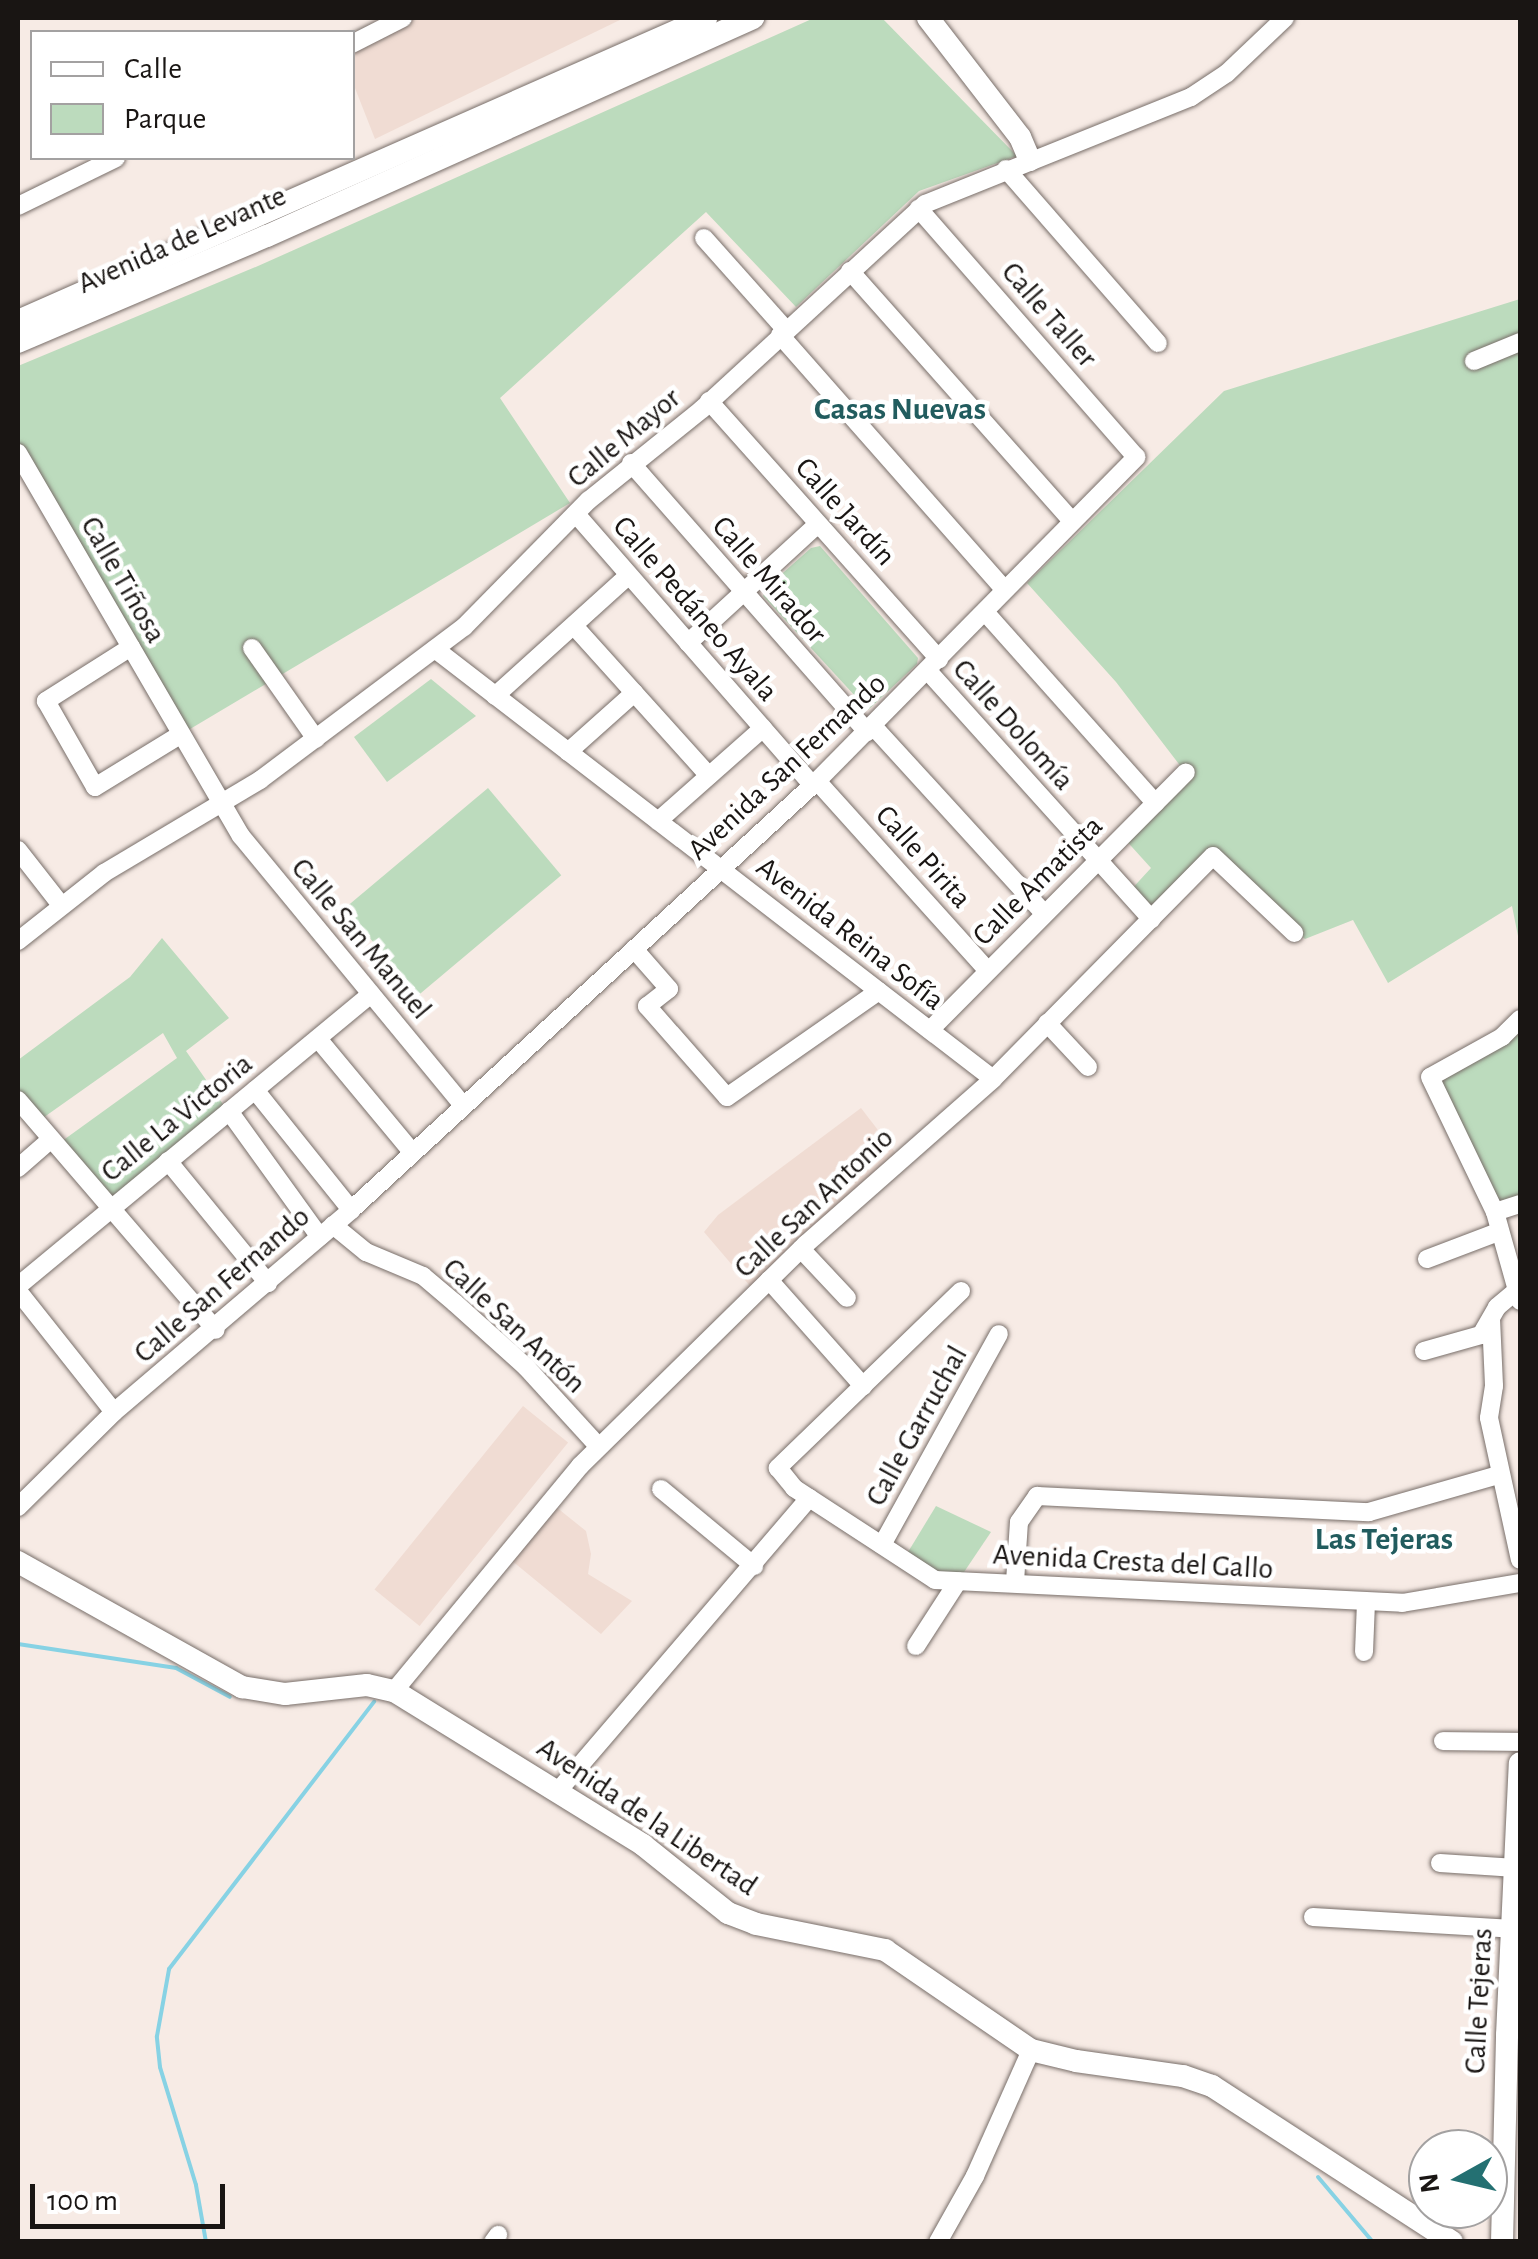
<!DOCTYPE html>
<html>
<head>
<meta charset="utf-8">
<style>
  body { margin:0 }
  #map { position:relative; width:1538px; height:2259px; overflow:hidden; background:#f7ebe5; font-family:"Alegreya Sans",sans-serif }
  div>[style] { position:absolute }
  .built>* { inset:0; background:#f0dcd3; transform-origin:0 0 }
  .green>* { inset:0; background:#bcdbbd; transform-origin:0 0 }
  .stream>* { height:4px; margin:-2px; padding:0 2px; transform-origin:2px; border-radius:2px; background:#87d2e4 }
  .roads { filter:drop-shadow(0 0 2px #786e69) drop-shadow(0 0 2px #786e69) }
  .minor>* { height:18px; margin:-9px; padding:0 9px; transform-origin:9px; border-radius:9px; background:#fff }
  .major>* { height:22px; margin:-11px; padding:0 11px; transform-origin:11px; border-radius:11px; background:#fff }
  span { translate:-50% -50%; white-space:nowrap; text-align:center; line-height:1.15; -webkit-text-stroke:9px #fff; paint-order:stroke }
  .street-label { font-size:30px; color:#191513 }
  .neighbourhood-label { font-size:32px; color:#225c5e; font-weight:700 }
  .frame { position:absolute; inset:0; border:20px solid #191513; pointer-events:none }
  .legend { position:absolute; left:30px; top:30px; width:325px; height:130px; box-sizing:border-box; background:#fff; border:2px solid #a3a1a1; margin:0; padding:12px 18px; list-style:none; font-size:30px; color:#191513 }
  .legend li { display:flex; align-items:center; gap:20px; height:50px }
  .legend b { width:50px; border:2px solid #a3a1a1 }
  .north { position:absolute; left:1408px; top:2129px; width:100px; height:100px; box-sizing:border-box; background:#fff; border:2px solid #a3a1a1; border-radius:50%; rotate:262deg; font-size:28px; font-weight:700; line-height:40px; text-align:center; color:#191513 }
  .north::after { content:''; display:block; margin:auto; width:35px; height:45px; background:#247072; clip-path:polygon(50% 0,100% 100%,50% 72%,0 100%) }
  .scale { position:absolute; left:30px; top:2184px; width:195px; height:45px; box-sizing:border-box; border:5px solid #191513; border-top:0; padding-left:12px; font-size:30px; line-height:35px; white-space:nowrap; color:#191513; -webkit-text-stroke:8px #fff; paint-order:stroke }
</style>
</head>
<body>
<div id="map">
  <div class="built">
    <div style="clip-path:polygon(392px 18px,624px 18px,375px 139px,353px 83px,352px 42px)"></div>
    <div style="clip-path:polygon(861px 1108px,901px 1160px,756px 1293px,704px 1232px,718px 1215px)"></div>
    <div style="left:523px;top:1406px;width:58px;height:236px;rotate:39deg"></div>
    <div style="clip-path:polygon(556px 1507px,586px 1531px,591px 1554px,588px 1574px,632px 1601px,601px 1634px,511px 1560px)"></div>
  </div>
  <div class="green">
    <div style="clip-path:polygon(814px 18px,882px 18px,1017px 156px,919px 191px,796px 307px,706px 212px,500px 398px,570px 503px,180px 735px,18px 454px,18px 366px,258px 266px)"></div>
    <div style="clip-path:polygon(1520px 299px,1520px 946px,1512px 906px,1388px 983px,1353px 920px,1305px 939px,1213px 856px,1151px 919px,1128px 893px,1151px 868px,1122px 836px,1185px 772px,1116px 682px,1027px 583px,1224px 391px)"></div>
    <div style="clip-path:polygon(820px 546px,918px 658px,917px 664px,868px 710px,763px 596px,767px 587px,811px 548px)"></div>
    <div style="clip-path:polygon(431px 679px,476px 716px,387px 782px,354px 737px)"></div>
    <div style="left:488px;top:788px;width:114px;height:187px;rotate:50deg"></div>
    <div style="clip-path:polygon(162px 938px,229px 1018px,186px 1051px,227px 1110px,109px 1205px,58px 1144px,177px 1058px,163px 1033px,40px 1120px,18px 1093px,18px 1060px,130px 977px)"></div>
    <div style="clip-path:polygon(1520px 1026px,1520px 1204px,1495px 1212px,1430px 1077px)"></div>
    <div style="clip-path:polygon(936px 1506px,991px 1532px,958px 1581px,905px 1557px)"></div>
  </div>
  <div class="stream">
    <div style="left:18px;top:1644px;width:160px;rotate:8.6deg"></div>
    <div style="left:176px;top:1668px;width:61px;rotate:28.2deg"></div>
    <div style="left:1318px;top:2177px;width:85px;rotate:49.8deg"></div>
    <div style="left:206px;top:2242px;width:58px;rotate:-100deg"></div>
    <div style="left:196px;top:2185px;width:123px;rotate:-107deg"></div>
    <div style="left:160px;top:2067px;width:31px;rotate:-96deg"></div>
    <div style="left:157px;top:2036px;width:68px;rotate:-79.8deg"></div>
    <div style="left:169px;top:1969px;width:337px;rotate:-52.5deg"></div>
  </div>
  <div class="roads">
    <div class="minor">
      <div style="left:352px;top:44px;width:57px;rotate:-27deg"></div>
      <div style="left:1006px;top:169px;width:231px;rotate:48.9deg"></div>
      <div style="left:18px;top:206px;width:109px;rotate:-26.1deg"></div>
      <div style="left:704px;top:238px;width:123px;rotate:48.3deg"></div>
      <div style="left:850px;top:271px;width:334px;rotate:48.4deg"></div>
      <div style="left:780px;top:335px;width:339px;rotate:48.6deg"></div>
      <div style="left:1474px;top:361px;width:50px;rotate:-22.4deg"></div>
      <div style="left:709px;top:401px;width:346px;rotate:48.3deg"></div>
      <div style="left:18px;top:453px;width:443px;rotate:59.8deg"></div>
      <div style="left:241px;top:836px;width:349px;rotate:50.5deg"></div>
      <div style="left:631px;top:463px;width:358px;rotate:48.7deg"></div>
      <div style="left:576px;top:514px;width:359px;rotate:48.9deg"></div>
      <div style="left:985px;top:612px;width:256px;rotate:48.3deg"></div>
      <div style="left:575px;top:627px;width:200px;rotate:48deg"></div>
      <div style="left:688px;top:643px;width:176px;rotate:-42.5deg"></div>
      <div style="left:131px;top:647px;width:101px;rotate:147.6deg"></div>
      <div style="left:46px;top:701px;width:99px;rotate:60.3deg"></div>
      <div style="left:95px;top:787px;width:100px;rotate:-31.5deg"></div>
      <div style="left:252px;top:648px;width:111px;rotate:54.9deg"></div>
      <div style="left:435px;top:649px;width:704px;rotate:37.62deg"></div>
      <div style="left:928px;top:671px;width:334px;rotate:48deg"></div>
      <div style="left:495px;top:696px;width:179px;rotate:-42.1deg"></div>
      <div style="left:873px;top:726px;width:253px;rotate:47.6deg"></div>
      <div style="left:568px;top:752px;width:89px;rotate:-41.8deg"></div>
      <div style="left:817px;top:781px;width:254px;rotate:48deg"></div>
      <div style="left:658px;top:821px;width:140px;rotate:-41.5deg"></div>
      <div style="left:18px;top:850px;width:70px;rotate:52deg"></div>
      <div style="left:18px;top:941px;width:110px;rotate:-38.3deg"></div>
      <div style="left:104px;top:873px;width:182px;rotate:-30.8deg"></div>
      <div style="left:260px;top:780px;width:255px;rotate:-36.9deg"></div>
      <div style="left:464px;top:627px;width:178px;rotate:-45.5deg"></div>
      <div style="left:589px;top:500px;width:145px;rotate:-38.8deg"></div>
      <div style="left:702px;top:409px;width:303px;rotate:-42.6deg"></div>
      <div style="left:925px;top:204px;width:287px;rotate:-21.9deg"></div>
      <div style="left:1191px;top:97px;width:43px;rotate:-33.7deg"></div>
      <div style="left:1227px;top:73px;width:80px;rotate:-43.5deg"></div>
      <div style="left:634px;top:949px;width:53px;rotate:48.8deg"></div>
      <div style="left:669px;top:989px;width:28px;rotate:142deg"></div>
      <div style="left:647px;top:1006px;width:121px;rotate:48.7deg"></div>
      <div style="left:727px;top:1097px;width:185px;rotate:-34.9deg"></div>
      <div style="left:1520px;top:1019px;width:25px;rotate:135deg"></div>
      <div style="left:1502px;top:1037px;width:82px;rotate:150.9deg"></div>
      <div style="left:1430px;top:1077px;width:150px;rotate:64.3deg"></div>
      <div style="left:1495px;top:1212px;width:92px;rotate:74.3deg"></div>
      <div style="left:1047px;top:1023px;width:60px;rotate:47deg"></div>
      <div style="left:930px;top:1030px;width:363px;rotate:-45.2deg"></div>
      <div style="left:319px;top:1040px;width:146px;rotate:50.3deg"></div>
      <div style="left:255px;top:1090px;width:154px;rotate:51.3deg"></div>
      <div style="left:18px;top:1100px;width:303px;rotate:49.3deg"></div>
      <div style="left:229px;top:1111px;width:155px;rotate:54.2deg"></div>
      <div style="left:168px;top:1161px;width:158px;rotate:50.7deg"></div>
      <div style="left:18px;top:1168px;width:43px;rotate:-41.2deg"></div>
      <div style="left:1495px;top:1212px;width:26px;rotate:-18deg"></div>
      <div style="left:333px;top:1225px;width:43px;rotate:39.3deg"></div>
      <div style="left:366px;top:1252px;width:62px;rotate:22.8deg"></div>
      <div style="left:423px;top:1276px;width:42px;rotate:40.2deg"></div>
      <div style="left:455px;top:1303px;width:96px;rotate:42deg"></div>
      <div style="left:526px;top:1367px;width:108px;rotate:47.6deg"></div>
      <div style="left:801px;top:1249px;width:67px;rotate:46.8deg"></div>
      <div style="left:1427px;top:1259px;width:76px;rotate:-20.8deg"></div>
      <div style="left:769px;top:1280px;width:142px;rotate:48.4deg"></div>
      <div style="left:18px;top:1286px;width:458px;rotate:-39.6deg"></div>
      <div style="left:18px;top:1291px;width:154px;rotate:51.6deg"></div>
      <div style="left:961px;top:1291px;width:255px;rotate:136deg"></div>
      <div style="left:778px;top:1468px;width:26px;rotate:51deg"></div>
      <div style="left:794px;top:1488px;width:168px;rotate:33.1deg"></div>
      <div style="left:935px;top:1580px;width:468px;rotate:2.8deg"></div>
      <div style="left:1402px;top:1603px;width:120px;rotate:-9.6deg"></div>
      <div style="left:1491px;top:1319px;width:67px;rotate:87.4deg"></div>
      <div style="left:1494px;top:1386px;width:32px;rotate:99deg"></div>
      <div style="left:1489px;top:1418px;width:145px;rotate:77.7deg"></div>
      <div style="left:1424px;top:1351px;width:59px;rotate:-15.7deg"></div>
      <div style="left:1481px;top:1335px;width:32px;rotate:-60deg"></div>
      <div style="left:1497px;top:1307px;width:25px;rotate:-40deg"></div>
      <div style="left:661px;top:1489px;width:121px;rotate:39.6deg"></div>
      <div style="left:18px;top:1507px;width:135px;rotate:-44.7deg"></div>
      <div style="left:114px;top:1412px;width:311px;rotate:-40.4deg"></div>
      <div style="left:351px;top:1210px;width:633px;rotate:-42.63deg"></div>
      <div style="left:817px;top:781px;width:455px;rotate:-45.4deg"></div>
      <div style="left:1136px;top:457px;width:330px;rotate:-131.2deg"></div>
      <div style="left:882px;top:1545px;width:241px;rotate:-61deg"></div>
      <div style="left:1015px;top:1582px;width:60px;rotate:-86.2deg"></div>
      <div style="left:1019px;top:1522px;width:32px;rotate:-55deg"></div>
      <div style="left:1037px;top:1496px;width:332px;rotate:2.8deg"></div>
      <div style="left:1369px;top:1512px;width:134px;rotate:-16deg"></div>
      <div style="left:916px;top:1646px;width:77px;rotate:-57.1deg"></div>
      <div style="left:1364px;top:1652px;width:50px;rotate:-87.7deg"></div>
      <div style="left:394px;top:1691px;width:292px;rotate:-50.4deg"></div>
      <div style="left:580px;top:1466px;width:317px;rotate:-44.5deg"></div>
      <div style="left:806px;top:1244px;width:249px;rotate:-41.4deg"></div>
      <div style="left:993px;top:1079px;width:313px;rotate:-45.4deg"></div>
      <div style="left:1213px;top:856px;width:112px;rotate:43.5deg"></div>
      <div style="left:1443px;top:1741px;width:77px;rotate:0.7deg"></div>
      <div style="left:558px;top:1791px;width:386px;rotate:-49.4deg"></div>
      <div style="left:1440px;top:1863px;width:76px;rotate:3.8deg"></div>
      <div style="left:1313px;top:1917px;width:200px;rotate:3.4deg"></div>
      <div style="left:493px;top:2242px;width:9px;rotate:-54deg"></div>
      <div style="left:938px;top:2242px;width:76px;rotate:-60.7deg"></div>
      <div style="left:975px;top:2176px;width:138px;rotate:-66deg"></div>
    </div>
    <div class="major">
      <div style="left:928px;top:18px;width:150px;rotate:52.3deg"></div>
      <div style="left:1020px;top:137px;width:25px;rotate:67deg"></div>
      <div style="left:18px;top:321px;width:752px;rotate:-23.77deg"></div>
      <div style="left:18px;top:342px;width:271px;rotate:-23.1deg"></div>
      <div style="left:267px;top:236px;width:533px;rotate:-24.16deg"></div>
      <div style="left:18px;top:1562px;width:257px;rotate:29.2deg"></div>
      <div style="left:242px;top:1687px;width:44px;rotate:9.2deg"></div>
      <div style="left:285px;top:1694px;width:82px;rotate:-6.3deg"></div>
      <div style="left:367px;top:1685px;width:28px;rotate:13deg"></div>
      <div style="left:394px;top:1691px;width:293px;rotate:31.7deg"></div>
      <div style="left:643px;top:1845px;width:109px;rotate:38.7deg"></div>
      <div style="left:728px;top:1913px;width:30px;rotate:21deg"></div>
      <div style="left:756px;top:1924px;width:132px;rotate:11.4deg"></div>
      <div style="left:885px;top:1950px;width:177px;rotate:34.4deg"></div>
      <div style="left:1031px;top:2050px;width:46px;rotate:13.7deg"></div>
      <div style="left:1076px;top:2061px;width:108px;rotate:8deg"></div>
      <div style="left:1183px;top:2076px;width:31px;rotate:19deg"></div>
      <div style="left:1212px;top:2086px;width:286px;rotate:33deg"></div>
      <div style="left:1502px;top:2242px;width:207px;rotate:-88.6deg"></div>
      <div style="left:1507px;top:2035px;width:272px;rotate:-87.3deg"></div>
    </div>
  </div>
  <div class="street-label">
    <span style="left:182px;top:240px;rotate:-24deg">Avenida de Levante</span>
    <span style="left:1049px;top:315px;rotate:49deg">Calle Taller</span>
    <span style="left:624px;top:438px;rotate:-40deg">Calle Mayor</span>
    <span style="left:845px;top:512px;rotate:48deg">Calle Jardín</span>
    <span style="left:123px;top:580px;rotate:60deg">Calle Tiñosa</span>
    <span style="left:769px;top:580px;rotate:49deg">Calle Mirador</span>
    <span style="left:695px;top:609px;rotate:49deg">Calle Pedáneo Ayala</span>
    <span style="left:1013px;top:725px;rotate:48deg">Calle Dolomía</span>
    <span style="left:787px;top:767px;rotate:-43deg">Avenida San Fernando</span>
    <span style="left:923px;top:857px;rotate:48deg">Calle Pirita</span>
    <span style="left:1038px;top:881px;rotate:-45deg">Calle Amatista</span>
    <span style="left:850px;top:934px;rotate:38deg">Avenida Reina Sofía</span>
    <span style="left:361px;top:939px;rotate:50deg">Calle San Manuel</span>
    <span style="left:177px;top:1118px;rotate:-39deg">Calle La Victoria</span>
    <span style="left:814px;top:1203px;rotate:-43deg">Calle San Antonio</span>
    <span style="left:222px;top:1285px;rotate:-41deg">Calle San Fernando</span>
    <span style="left:514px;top:1326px;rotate:43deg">Calle San Antón</span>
    <span style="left:917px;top:1426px;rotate:-61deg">Calle Garruchal</span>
    <span style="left:1133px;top:1562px;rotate:3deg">Avenida Cresta del Gallo</span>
    <span style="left:647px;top:1817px;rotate:34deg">Avenida de la Libertad</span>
    <span style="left:1479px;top:2001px;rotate:-87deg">Calle Tejeras</span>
  </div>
  <div class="neighbourhood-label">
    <span style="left:900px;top:409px">Casas Nuevas</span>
    <span style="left:1384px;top:1539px">Las Tejeras</span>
  </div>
  <div class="frame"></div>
  <ul class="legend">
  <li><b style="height:12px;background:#fff"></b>Calle</li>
  <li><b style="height:28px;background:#bcdbbd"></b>Parque</li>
  </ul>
  <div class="north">N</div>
  <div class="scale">100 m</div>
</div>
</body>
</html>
